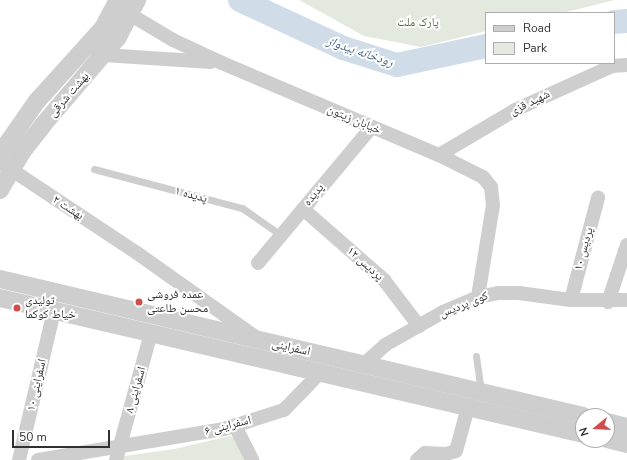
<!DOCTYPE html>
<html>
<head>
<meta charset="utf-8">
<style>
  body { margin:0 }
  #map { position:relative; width:627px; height:460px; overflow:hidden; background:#fff; font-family:"Nunito Sans","Noto Naskh Arabic",sans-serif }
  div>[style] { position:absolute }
  .green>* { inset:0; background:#e3e9de }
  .river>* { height:24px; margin:-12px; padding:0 12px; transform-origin:12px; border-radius:12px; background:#d0dde9 }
  .service>* { height:7px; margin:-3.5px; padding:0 3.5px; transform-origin:3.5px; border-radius:3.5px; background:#cecece }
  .minor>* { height:14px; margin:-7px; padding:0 7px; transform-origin:7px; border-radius:7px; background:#cecece }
  .tertiary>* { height:18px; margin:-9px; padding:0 9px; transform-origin:9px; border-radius:9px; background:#cecece }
  .dots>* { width:11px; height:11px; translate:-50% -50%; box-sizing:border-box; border:2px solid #fff; border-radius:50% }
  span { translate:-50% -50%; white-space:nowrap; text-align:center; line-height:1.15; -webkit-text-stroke:4px #fff; paint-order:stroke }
  .park-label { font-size:12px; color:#516743 }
  .street-label { font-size:12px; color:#313131 }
  .poi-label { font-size:12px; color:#313131 }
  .left { translate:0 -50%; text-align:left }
  .water-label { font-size:13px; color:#486a89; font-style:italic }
  .legend { position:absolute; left:485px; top:12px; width:130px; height:52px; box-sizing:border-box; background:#fff; border:1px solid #adadad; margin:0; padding:5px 7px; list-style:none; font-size:12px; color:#313131 }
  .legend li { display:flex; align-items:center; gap:8px; height:20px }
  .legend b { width:20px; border:1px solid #adadad }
  .north { position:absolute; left:575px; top:408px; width:40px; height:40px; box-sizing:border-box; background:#fff; border:1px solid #adadad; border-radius:50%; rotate:252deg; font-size:11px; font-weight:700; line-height:16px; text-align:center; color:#313131 }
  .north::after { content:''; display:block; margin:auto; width:14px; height:18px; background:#d04d4b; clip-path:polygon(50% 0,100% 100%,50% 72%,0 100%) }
  .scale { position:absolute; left:12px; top:430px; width:98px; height:18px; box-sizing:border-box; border:2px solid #313131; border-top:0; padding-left:5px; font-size:12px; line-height:14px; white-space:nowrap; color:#313131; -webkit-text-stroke:3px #fff; paint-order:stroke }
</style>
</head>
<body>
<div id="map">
  <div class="green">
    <div style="clip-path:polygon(299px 0,615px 0,562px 13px,486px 13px,486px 31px,421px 47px,364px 36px)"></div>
    <div style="clip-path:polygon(230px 436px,240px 441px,248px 460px,123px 460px,124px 456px,174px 449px)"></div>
  </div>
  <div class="river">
    <div style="left:240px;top:0;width:114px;rotate:25deg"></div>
    <div style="left:343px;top:48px;width:57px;rotate:17.5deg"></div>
    <div style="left:397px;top:65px;width:91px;rotate:-12.1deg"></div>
    <div style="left:614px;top:22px;width:13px;rotate:-4deg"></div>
  </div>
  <div class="service">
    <div style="left:94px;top:169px;width:153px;rotate:14.8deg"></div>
    <div style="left:242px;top:208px;width:47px;rotate:34.7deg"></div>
    <div style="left:476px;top:356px;width:36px;rotate:82deg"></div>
  </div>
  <div class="minor">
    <div style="left:121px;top:9px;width:61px;rotate:30.8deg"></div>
    <div style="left:173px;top:40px;width:54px;rotate:25.1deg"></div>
    <div style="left:222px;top:63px;width:236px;rotate:23deg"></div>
    <div style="left:439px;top:155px;width:49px;rotate:26.6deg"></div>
    <div style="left:483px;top:177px;width:13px;rotate:51deg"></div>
    <div style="left:491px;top:187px;width:18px;rotate:84deg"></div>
    <div style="left:493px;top:205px;width:93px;rotate:99.3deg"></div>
    <div style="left:97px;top:51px;width:8px;rotate:30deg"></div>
    <div style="left:104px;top:55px;width:107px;rotate:3.7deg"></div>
    <div style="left:439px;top:155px;width:88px;rotate:-30.6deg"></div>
    <div style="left:515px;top:110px;width:107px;rotate:-24.4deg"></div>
    <div style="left:612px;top:66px;width:15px;rotate:-4deg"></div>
    <div style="left:0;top:162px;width:164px;rotate:33.6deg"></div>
    <div style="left:137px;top:253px;width:147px;rotate:35.3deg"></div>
    <div style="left:303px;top:209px;width:108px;rotate:41.2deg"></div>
    <div style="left:384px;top:280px;width:58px;rotate:52.7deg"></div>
    <div style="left:258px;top:263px;width:176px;rotate:-50.1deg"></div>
    <div style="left:571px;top:300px;width:106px;rotate:-75.2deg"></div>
    <div style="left:608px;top:302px;width:60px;rotate:-71.6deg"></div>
    <div style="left:363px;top:365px;width:30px;rotate:-42deg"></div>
    <div style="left:385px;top:345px;width:67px;rotate:-29.6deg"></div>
    <div style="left:443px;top:312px;width:38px;rotate:-23deg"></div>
    <div style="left:478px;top:297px;width:20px;rotate:-11deg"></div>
    <div style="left:498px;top:293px;width:21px"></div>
    <div style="left:519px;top:293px;width:52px;rotate:7.7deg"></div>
    <div style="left:571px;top:300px;width:56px"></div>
    <div style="left:235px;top:426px;width:38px;rotate:63deg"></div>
    <div style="left:19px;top:460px;width:153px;rotate:-76.8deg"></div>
    <div style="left:38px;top:460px;width:189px;rotate:-9.5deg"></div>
    <div style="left:224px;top:429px;width:63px;rotate:-17.6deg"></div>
    <div style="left:284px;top:410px;width:52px;rotate:-45.8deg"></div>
    <div style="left:116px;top:460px;width:132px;rotate:-74.6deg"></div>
    <div style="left:417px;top:460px;width:11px;rotate:-41deg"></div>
    <div style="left:425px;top:453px;width:21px;rotate:3deg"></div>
    <div style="left:446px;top:454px;width:10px;rotate:-17deg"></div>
    <div style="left:456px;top:451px;width:46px;rotate:-74.7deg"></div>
  </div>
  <div class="tertiary">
    <div style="left:0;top:154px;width:65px;rotate:-55.1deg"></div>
    <div style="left:37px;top:101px;width:98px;rotate:-47.9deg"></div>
    <div style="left:103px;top:28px;width:32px;rotate:-62deg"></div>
    <div style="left:0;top:190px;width:44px;rotate:-59.9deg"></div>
    <div style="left:22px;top:152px;width:33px;rotate:-52deg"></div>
    <div style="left:42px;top:126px;width:117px;rotate:-49.5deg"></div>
    <div style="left:118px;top:37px;width:42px;rotate:-62.8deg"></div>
    <div style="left:0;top:279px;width:599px;rotate:13.22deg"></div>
    <div style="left:0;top:298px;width:599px;rotate:13.13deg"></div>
    <div style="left:607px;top:422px;width:21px;rotate:14deg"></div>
    <div style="left:607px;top:439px;width:21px;rotate:14deg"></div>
  </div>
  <div class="dots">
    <div style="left:139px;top:302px;background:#d04d4b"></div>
    <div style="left:17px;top:308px;background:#d04d4b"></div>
  </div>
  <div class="park-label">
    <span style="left:418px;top:23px">پارک ملت</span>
  </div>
  <div class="street-label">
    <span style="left:69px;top:95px;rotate:-49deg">بهشت شرقی</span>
    <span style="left:530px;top:103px;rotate:-26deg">شهید قزی</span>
    <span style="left:354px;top:120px;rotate:23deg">خیابان زیتون</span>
    <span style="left:191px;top:195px;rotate:15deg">پدیده ۱</span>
    <span style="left:314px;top:195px;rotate:-50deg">پدیده</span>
    <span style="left:68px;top:208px;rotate:33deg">بهشت ۲</span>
    <span style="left:584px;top:249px;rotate:-75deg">پردیس ۱۰</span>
    <span style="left:365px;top:264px;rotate:42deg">پردیس ۱۲</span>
    <span style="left:464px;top:305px;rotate:-22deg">کوی پردیس</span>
    <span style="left:291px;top:348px;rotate:13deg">اسفراینی</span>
    <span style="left:37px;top:385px;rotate:-77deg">اسفراینی ۱۰</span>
    <span style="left:136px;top:390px;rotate:-74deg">اسفراینی ۸</span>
    <span style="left:228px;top:426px;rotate:-14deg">اسفراینی ۶</span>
  </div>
  <div class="poi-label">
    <span class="left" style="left:147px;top:302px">عمده فروشی<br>محسن طاعتی</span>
    <span class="left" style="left:25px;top:308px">تولیدی<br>خیاط کوکما</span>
  </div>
  <div class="water-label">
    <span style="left:360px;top:52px;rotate:19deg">رودخانه بیدواز</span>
  </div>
  <ul class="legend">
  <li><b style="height:5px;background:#cecece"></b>Road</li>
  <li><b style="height:11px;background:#e3e9de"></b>Park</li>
  </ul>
  <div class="north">N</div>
  <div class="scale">50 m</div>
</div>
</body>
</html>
